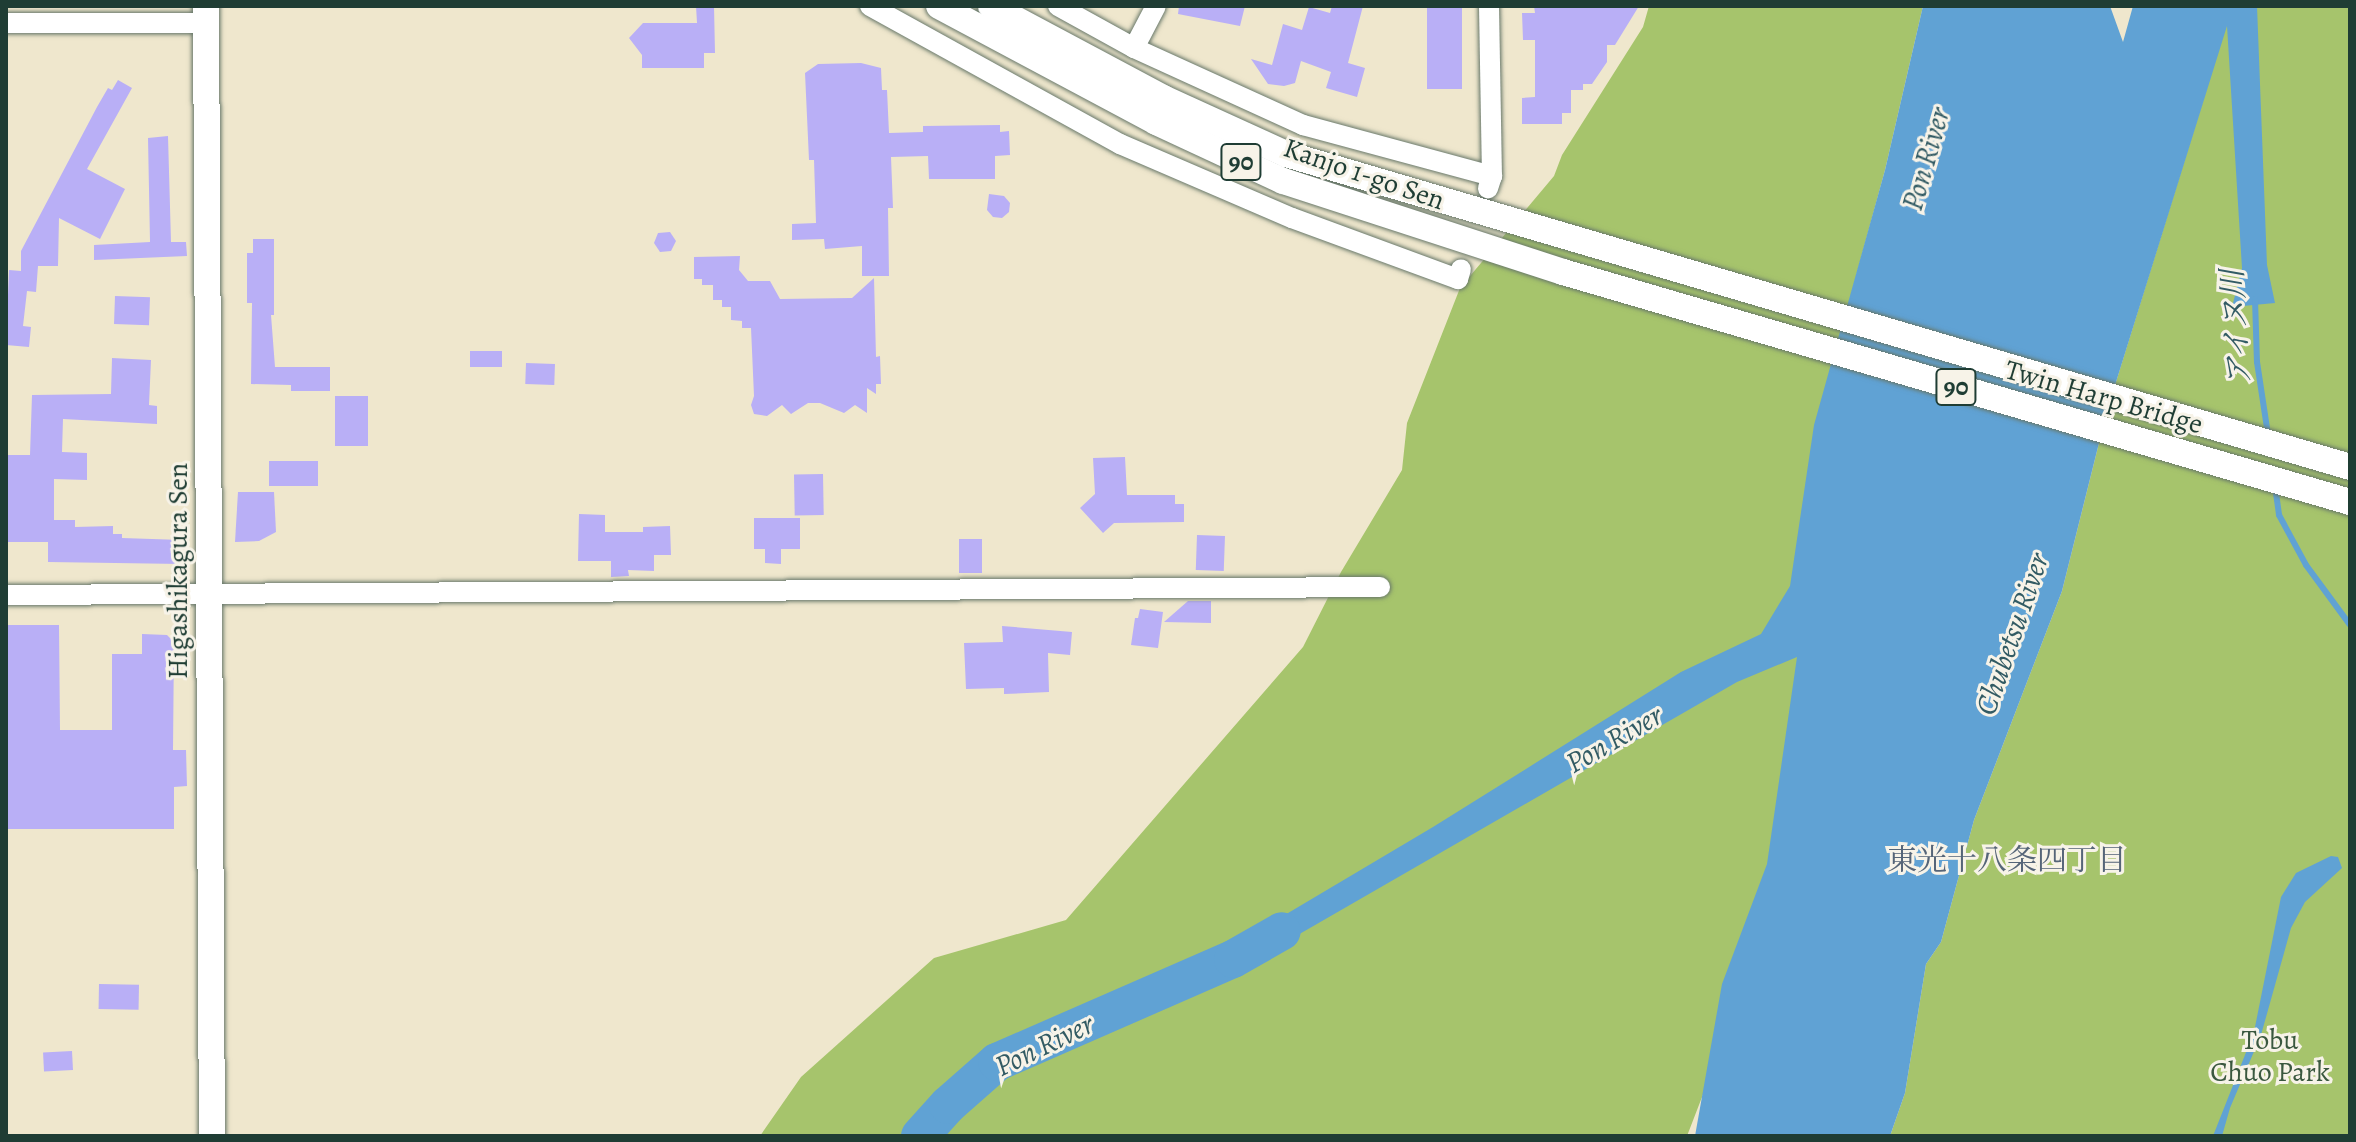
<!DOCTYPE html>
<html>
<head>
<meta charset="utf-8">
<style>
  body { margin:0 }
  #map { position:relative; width:2356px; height:1142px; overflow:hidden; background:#efe7cd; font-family:Alegreya,"Noto Serif JP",serif }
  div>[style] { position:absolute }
  .green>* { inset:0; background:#a6c46c }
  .water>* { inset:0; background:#60a2d4 }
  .stream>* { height:6px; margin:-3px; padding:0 3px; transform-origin:3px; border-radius:3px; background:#60a2d4 }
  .river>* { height:38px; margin:-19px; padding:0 19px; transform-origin:19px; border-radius:19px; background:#60a2d4 }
  .building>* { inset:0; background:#b9aff6; transform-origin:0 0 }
  .roads { filter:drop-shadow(0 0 2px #68786a) drop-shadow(0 0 2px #68786a) }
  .minor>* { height:20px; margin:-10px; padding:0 10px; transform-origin:10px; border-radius:10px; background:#fff }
  .major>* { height:26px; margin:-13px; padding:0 13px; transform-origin:13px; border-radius:13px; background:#fff }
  span { translate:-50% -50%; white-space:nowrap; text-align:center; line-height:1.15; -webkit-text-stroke:6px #f7f3e8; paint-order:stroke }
  .shield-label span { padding:2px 6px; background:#f7f3e8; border:2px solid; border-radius:6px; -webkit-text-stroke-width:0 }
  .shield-label { font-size:26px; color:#1f3d34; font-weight:700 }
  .street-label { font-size:28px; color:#1f3d34 }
  .park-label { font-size:28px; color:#3a583f }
  .water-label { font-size:30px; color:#325b64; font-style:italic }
  .neighbourhood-label { font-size:30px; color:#556578 }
  .frame { position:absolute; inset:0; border:8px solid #1f3d34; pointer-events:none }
</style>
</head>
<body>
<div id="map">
  <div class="green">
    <div style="clip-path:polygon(1649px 6px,1923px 6px,1885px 170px,1840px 335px,1812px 812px,1687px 1136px,760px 1136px,801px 1077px,934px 958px,1066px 920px,1303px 647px,1341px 572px,1402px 470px,1407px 423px,1460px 288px,1554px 176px,1562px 155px,1643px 27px)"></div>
    <div style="clip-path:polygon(2245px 6px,2350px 6px,2350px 1136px,1890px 1136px,1905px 1093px,1926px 964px,1941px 942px,1974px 820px,2062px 591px,2107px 411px,2227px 23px)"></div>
  </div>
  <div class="water">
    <div style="clip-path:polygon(1923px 6px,2110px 6px,2123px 42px,2133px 6px,2257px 6px,2267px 265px,2275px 303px,2232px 307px,2242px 268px,2227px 26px,2107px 411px,2062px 591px,1974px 820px,1941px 942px,1926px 964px,1905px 1093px,1890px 1136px,1695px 1136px,1722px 984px,1767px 864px,1797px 657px,1737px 682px,1242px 967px,1234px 945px,1433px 827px,1681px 672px,1761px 634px,1790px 586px,1814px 425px,1885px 170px)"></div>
    <div style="clip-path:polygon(2331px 856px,2338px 857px,2342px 868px,2305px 902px,2291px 928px,2261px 1035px,2230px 1108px,2222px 1136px,2213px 1136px,2254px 1032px,2281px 897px,2296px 873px)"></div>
  </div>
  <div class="stream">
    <div style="left:2255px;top:299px;width:63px;rotate:88.2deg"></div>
    <div style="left:2257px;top:362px;width:74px;rotate:81.4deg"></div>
    <div style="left:2275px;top:486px;width:29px;rotate:82deg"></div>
    <div style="left:2279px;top:515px;width:57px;rotate:61.6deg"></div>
    <div style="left:2306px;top:565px;width:74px;rotate:53.7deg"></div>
  </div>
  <div class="river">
    <div style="left:920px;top:1136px;width:42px;rotate:-47.9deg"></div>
    <div style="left:948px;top:1105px;width:65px;rotate:-41.3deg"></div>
    <div style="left:997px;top:1062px;width:257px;rotate:-23.6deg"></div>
    <div style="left:1233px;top:959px;width:56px;rotate:-29.7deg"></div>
  </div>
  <div class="building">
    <div style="clip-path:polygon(696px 6px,714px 6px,715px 53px,704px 53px,704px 68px,642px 68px,642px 55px,629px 38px,643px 23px,697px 23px)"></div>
    <div style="clip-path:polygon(1179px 6px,1245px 6px,1240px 26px,1178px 14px)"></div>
    <div style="clip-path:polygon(1332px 6px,1363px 6px,1348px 63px,1365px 68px,1357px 97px,1326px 88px,1331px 72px,1301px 61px,1295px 83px,1284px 86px,1268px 84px,1251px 59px,1272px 65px,1283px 24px,1302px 30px,1309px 7px,1330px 13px)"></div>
    <div style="left:1427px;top:6px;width:35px;height:83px"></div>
    <div style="clip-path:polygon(1534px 6px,1639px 6px,1615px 45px,1607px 45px,1607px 62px,1592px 84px,1583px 84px,1583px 90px,1571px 90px,1571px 113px,1562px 113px,1562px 124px,1522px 124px,1522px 98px,1535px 97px,1535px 40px,1523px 40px,1522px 13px,1535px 13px)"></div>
    <div style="clip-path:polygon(861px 63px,881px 68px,882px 90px,887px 90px,889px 133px,923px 132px,923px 126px,1000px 125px,1000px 132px,1009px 131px,1010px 155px,995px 156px,995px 179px,929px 179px,928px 156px,891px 157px,893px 208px,888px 208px,889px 276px,862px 276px,862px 246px,825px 249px,824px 239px,792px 240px,792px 224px,816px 223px,814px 160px,809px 160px,805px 73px,818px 64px)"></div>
    <div style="clip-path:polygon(118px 80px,132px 88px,87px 169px,125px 189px,100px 239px,59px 218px,58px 266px,38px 266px,36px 292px,27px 291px,23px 326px,31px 327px,29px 347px,6px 345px,9px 270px,21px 271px,21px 251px,97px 107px,108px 88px,112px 90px)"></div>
    <div style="clip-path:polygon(168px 136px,171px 242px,186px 242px,187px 256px,94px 260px,94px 245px,150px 242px,148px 138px)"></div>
    <div style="clip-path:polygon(989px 194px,1004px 196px,1010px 203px,1009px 212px,1002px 218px,993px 217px,987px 210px)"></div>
    <div style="clip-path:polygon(670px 232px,676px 241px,671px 251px,660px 252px,654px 243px,658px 233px)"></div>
    <div style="clip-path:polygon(253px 239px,274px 239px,274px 315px,271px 315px,275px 367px,330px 367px,330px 391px,291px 391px,291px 385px,251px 384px,252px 303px,247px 303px,247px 253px,253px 253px)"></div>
    <div style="clip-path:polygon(740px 256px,739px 270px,748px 281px,770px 281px,780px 299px,852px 298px,874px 278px,876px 357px,880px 356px,881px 384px,876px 384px,876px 394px,867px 388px,867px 413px,855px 405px,844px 413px,820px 403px,808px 403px,791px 414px,782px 405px,767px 416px,754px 414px,751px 405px,754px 396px,751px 328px,742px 328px,742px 321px,731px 320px,731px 307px,722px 307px,722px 300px,713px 300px,713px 285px,702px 285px,702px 279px,694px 279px,694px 257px)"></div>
    <div style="left:115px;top:296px;width:35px;height:28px;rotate:2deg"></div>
    <div style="left:470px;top:351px;width:32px;height:16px"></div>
    <div style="clip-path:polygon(112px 358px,151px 360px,149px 405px,157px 406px,157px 424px,63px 419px,62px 452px,87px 453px,87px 480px,54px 479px,54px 520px,75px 520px,75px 527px,113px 526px,113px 534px,122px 534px,122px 538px,182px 540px,182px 564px,48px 562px,48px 542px,6px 542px,6px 455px,30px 455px,32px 395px,111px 394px)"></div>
    <div style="left:526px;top:363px;width:29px;height:21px;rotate:2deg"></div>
    <div style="left:335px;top:396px;width:33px;height:50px"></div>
    <div style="clip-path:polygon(1125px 457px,1127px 495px,1175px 495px,1175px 504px,1184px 504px,1184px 522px,1114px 523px,1103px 533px,1080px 508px,1095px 494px,1093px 458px)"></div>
    <div style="left:318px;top:461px;width:25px;height:49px;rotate:90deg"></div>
    <div style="left:823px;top:474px;width:41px;height:29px;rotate:89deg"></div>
    <div style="clip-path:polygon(238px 492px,274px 492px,276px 532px,259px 541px,235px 542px)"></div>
    <div style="clip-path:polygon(579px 514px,605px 515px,605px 532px,643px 532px,643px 527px,670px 526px,671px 555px,654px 555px,654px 571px,628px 570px,629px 576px,611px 577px,611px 561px,578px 561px)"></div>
    <div style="clip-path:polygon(754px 518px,800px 518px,800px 549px,781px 549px,781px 564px,765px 563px,765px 549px,754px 549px)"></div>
    <div style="left:1197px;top:535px;width:28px;height:35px;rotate:2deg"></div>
    <div style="left:959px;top:539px;width:23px;height:34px"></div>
    <div style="clip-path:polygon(1188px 601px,1211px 601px,1211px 623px,1164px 622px)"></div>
    <div style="clip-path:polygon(1140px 609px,1163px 612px,1158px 648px,1131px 645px,1135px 618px,1138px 618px)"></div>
    <div style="clip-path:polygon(6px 625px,59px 625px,60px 730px,112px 730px,112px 654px,142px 654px,142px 634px,167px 635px,174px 642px,173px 750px,186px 750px,187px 786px,174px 787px,174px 829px,6px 829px)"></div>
    <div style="clip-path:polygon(1002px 626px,1072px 632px,1070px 655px,1048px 653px,1049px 692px,1004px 694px,1004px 688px,966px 689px,964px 643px,1003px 642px)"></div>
    <div style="left:99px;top:984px;width:40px;height:25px;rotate:1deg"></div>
    <div style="left:72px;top:1051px;width:19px;height:29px;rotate:87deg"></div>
  </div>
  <div class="roads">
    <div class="minor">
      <div style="left:870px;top:6px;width:286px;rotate:28.9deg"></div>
      <div style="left:1120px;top:144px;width:187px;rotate:23.3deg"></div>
      <div style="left:1292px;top:218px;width:177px;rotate:20.2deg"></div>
      <div style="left:1458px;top:279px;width:10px;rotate:-73deg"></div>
      <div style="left:1058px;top:6px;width:87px;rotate:28.9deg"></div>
      <div style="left:1134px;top:48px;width:186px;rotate:24.5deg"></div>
      <div style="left:1303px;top:125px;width:196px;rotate:15.1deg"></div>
      <div style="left:1492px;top:176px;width:13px;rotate:108deg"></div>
      <div style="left:1489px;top:6px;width:170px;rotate:89deg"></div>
      <div style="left:6px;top:23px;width:201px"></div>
      <div style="left:1134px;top:48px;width:47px;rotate:-62.4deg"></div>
      <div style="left:6px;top:595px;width:1374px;rotate:-0.33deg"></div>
    </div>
    <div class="major">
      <div style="left:206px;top:6px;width:1130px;rotate:89.7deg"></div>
      <div style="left:939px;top:6px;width:246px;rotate:28.1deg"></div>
      <div style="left:1156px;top:122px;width:140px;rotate:24.9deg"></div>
      <div style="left:1283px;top:181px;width:294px;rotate:18deg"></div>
      <div style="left:1563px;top:272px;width:820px;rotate:16.29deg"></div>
      <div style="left:991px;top:6px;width:195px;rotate:28.1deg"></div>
      <div style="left:1163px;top:98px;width:135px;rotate:24.5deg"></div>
      <div style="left:1286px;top:154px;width:1109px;rotate:16.39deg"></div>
    </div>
  </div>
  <div class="shield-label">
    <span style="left:1241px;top:162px">90</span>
    <span style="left:1956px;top:387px">90</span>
  </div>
  <div class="street-label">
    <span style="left:1364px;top:174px;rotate:19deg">Kanjo 1-go Sen</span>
    <span style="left:2104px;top:397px;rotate:16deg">Twin Harp Bridge</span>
    <span style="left:178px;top:571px;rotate:-90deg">Higashikagura Sen</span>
  </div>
  <div class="park-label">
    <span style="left:2270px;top:1056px">Tobu<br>Chuo Park</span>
  </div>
  <div class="water-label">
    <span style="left:1926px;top:159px;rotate:-74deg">Pon River</span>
    <span style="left:2236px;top:328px;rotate:-94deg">アイヌ川</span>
    <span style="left:2012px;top:634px;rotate:-71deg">Chubetsu River</span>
    <span style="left:1614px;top:739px;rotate:-30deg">Pon River</span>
    <span style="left:1044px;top:1045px;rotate:-26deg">Pon River</span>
  </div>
  <div class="neighbourhood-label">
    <span style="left:2007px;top:860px">東光十八条四丁目</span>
  </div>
  <div class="frame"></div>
</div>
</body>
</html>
